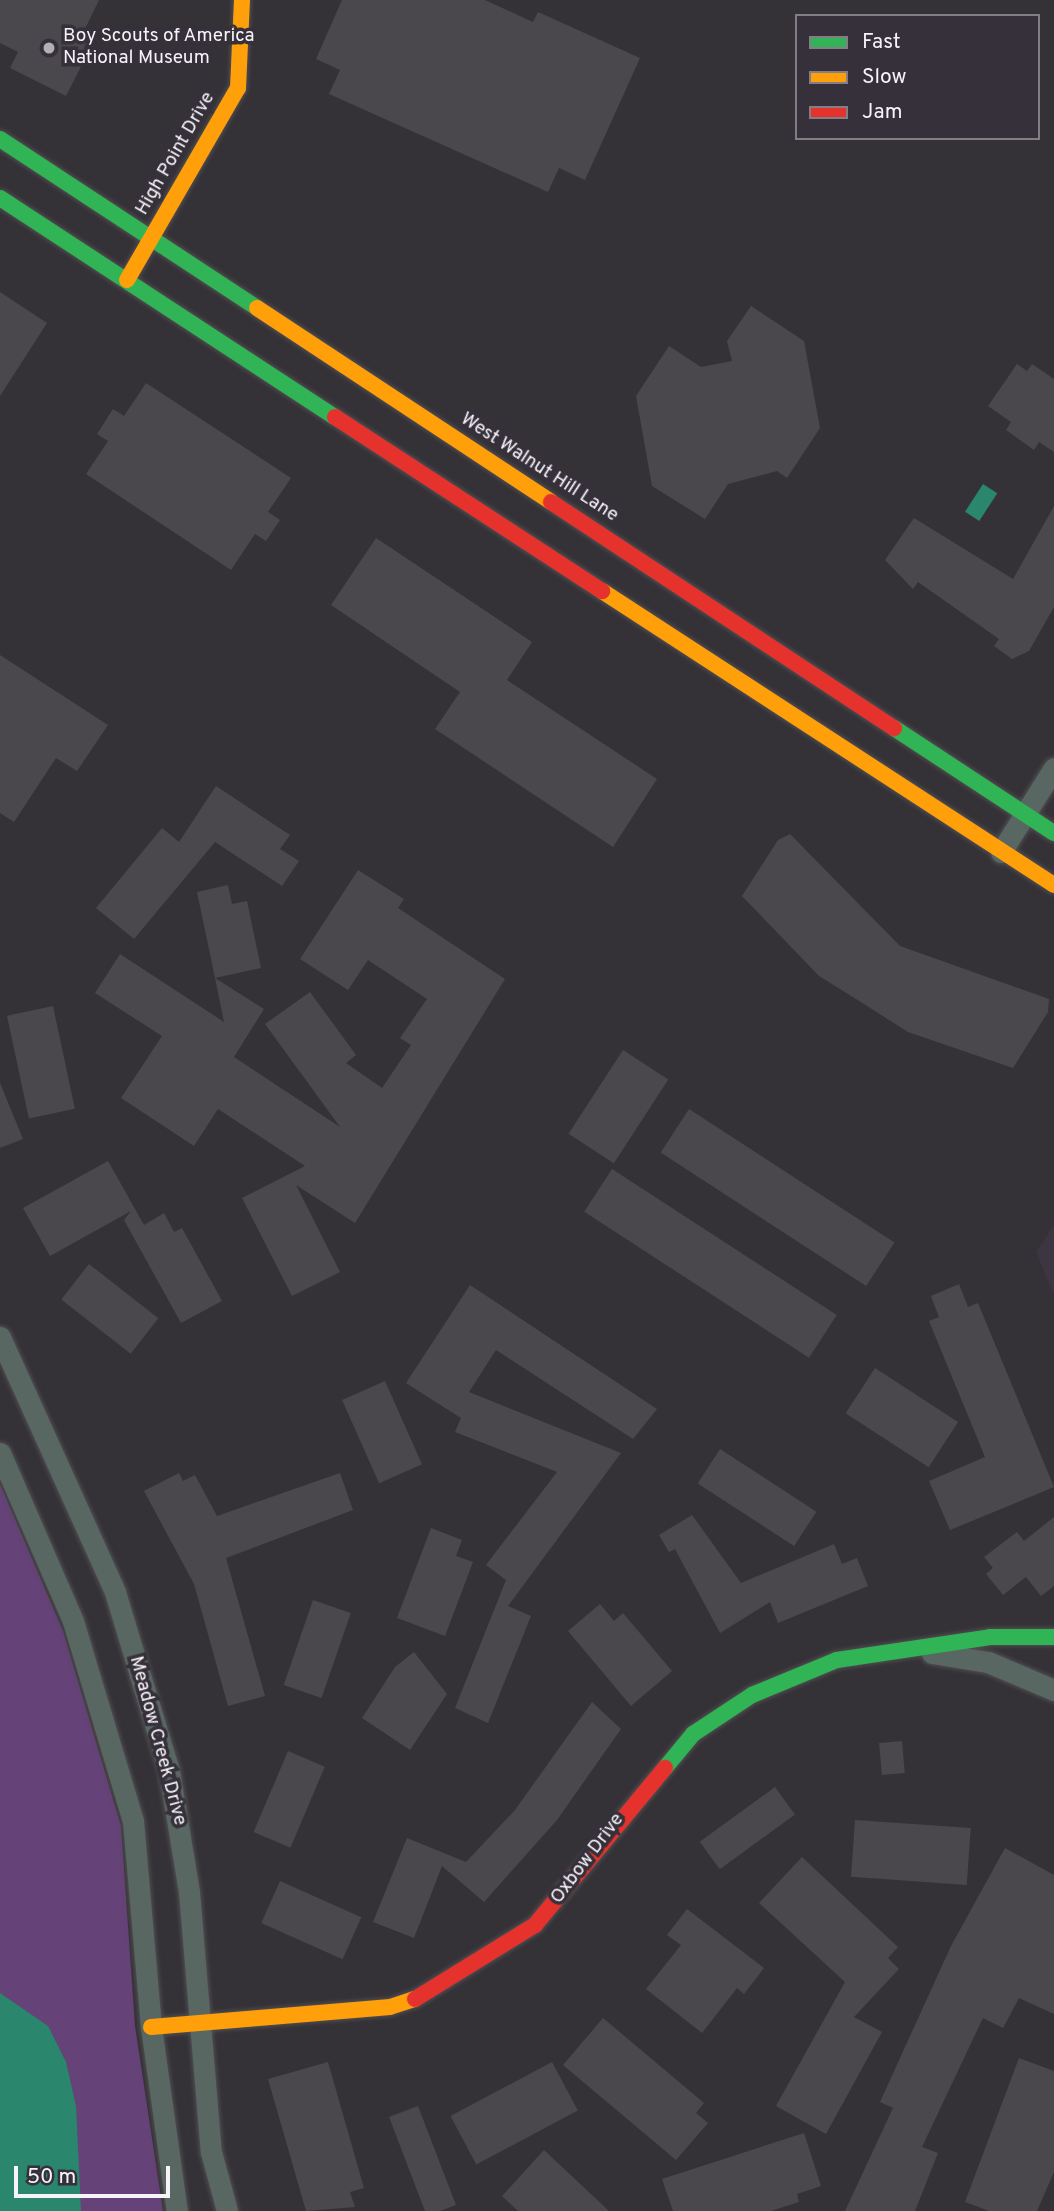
<!DOCTYPE html>
<html>
<head>
<meta charset="utf-8">
<style>
  body { margin:0 }
  #map { position:relative; width:1054px; height:2211px; overflow:hidden; background:#353237; font-family:Overpass,sans-serif }
  div>[style] { position:absolute }
  .built>* { inset:0; background:#3d3542 }
  .green>* { inset:0; background:#654278 }
  .water>* { inset:0; background:#2a866c; transform-origin:0 0 }
  .building>* { inset:0; background:#4a484c; transform-origin:0 0 }
  .roads { filter:drop-shadow(0 0 2px #504e51) drop-shadow(0 0 2px #504e51) }
  .street>* { height:21px; margin:-10.5px; padding:0 10.5px; transform-origin:10.5px; border-radius:10.5px; background:#596762 }
  .fast>* { height:16px; margin:-8px; padding:0 8px; transform-origin:8px; border-radius:8px; background:#30b455 }
  .slow>* { height:16px; margin:-8px; padding:0 8px; transform-origin:8px; border-radius:8px; background:#ff9f0a }
  .jam>* { height:16px; margin:-8px; padding:0 8px; transform-origin:8px; border-radius:8px; background:#e5322d }
  .dots>* { width:19px; height:19px; translate:-50% -50%; box-sizing:border-box; border:4px solid #353039; border-radius:50% }
  span { translate:-50% -50%; white-space:nowrap; text-align:center; line-height:1.15; -webkit-text-stroke:7px #353039; paint-order:stroke }
  .poi-label { font-size:19px; color:#f7f4f9 }
  .left { translate:0 -50%; text-align:left }
  .street-label { font-size:19px; color:#f7f4f9 }
  .legend { position:absolute; left:795px; top:14px; width:245px; height:126px; box-sizing:border-box; background:#353039; border:2px solid #837e86; margin:0; padding:9px 12px; list-style:none; font-size:21px; color:#f7f4f9 }
  .legend li { display:flex; align-items:center; gap:14px; height:35px }
  .legend b { width:35px; border:2px solid #837e86 }
  .scale { position:absolute; left:14px; top:2166px; width:156px; height:32px; box-sizing:border-box; border:4px solid #f7f4f9; border-top:0; padding-left:9px; font-size:21px; line-height:24px; white-space:nowrap; color:#f7f4f9; -webkit-text-stroke:5px #353039; paint-order:stroke }
</style>
</head>
<body>
<div id="map">
  <div class="built">
    <div style="clip-path:polygon(1054px 1225px,1054px 1295px,1036px 1252px)"></div>
  </div>
  <div class="green">
    <div style="clip-path:polygon(0 1484px,63px 1631px,121px 1826px,135px 2026px,163px 2211px,0 2211px)"></div>
  </div>
  <div class="water">
    <div style="left:983px;top:484px;width:17px;height:33px;rotate:33deg"></div>
    <div style="clip-path:polygon(0 1993px,48px 2026px,66px 2062px,76px 2106px,81px 2211px,0 2211px)"></div>
  </div>
  <div class="building">
    <div style="clip-path:polygon(0 0,99px 0,82px 35px,94px 41px,66px 96px,10px 68px,18px 52px,0 43px)"></div>
    <div style="clip-path:polygon(342px 0,485px 0,533px 22px,538px 12px,640px 58px,585px 180px,559px 168px,548px 192px,329px 94px,340px 70px,316px 59px)"></div>
    <div style="clip-path:polygon(0 292px,47px 323px,0 396px)"></div>
    <div style="clip-path:polygon(751px 306px,804px 341px,820px 428px,787px 478px,777px 471px,728px 484px,705px 519px,652px 486px,636px 396px,669px 346px,701px 367px,732px 361px,727px 341px)"></div>
    <div style="clip-path:polygon(1017px 364px,1027px 371px,1032px 364px,1054px 379px,1054px 452px,1039px 442px,1034px 450px,1006px 430px,1011px 422px,988px 406px)"></div>
    <div style="clip-path:polygon(146px 383px,291px 478px,268px 512px,280px 520px,266px 541px,255px 534px,231px 570px,86px 474px,108px 441px,97px 434px,113px 409px,124px 416px)"></div>
    <div style="clip-path:polygon(1054px 506px,1054px 607px,1029px 651px,1012px 659px,994px 646px,999px 639px,918px 582px,913px 589px,885px 560px,914px 518px,1013px 579px)"></div>
    <div style="clip-path:polygon(376px 538px,532px 642px,507px 680px,657px 779px,613px 847px,435px 729px,460px 692px,331px 605px)"></div>
    <div style="clip-path:polygon(0 655px,108px 725px,77px 771px,56px 758px,14px 822px,0 813px)"></div>
    <div style="clip-path:polygon(216px 786px,290px 835px,280px 849px,299px 861px,282px 886px,215px 842px,134px 939px,96px 908px,162px 828px,179px 842px)"></div>
    <div style="clip-path:polygon(790px 834px,900px 946px,1049px 999px,1048px 1012px,1013px 1068px,908px 1032px,864px 1004px,819px 976px,742px 896px,778px 840px)"></div>
    <div style="clip-path:polygon(358px 870px,404px 899px,398px 908px,505px 979px,355px 1223px,296px 1185px,340px 1272px,292px 1296px,242px 1198px,305px 1166px,218px 1109px,194px 1146px,121px 1098px,162px 1036px,95px 993px,120px 954px,224px 1022px,215px 978px,264px 1009px,234px 1057px,340px 1127px,265px 1024px,310px 992px,356px 1055px,346px 1063px,382px 1088px,411px 1045px,400px 1038px,427px 999px,368px 960px,348px 990px,300px 959px)"></div>
    <div style="clip-path:polygon(228px 885px,232px 904px,247px 901px,261px 968px,215px 978px,197px 892px)"></div>
    <div style="left:53px;top:1006px;width:105px;height:47px;rotate:78deg"></div>
    <div style="left:623px;top:1050px;width:54px;height:100px;rotate:33deg"></div>
    <div style="clip-path:polygon(0 1083px,23px 1139px,0 1148px)"></div>
    <div style="left:689px;top:1109px;width:245px;height:52px;rotate:33deg"></div>
    <div style="clip-path:polygon(108px 1161px,144px 1225px,164px 1213px,174px 1232px,182px 1228px,222px 1301px,181px 1323px,124px 1220px,131px 1211px,50px 1256px,23px 1208px)"></div>
    <div style="left:612px;top:1169px;width:268px;height:51px;rotate:33deg"></div>
    <div style="left:89px;top:1264px;width:88px;height:45px;rotate:38deg"></div>
    <div style="clip-path:polygon(959px 1284px,968px 1307px,978px 1303px,1054px 1487px,950px 1530px,929px 1481px,985px 1457px,929px 1321px,939px 1317px,931px 1296px)"></div>
    <div style="clip-path:polygon(470px 1285px,657px 1409px,633px 1439px,496px 1350px,469px 1392px,621px 1453px,508px 1606px,531px 1616px,488px 1723px,455px 1708px,506px 1580px,486px 1565px,557px 1472px,455px 1432px,461px 1418px,406px 1383px)"></div>
    <div style="left:875px;top:1368px;width:99px;height:54px;rotate:33deg"></div>
    <div style="left:385px;top:1381px;width:91px;height:47px;rotate:66deg"></div>
    <div style="left:720px;top:1449px;width:115px;height:41px;rotate:33deg"></div>
    <div style="clip-path:polygon(179px 1473px,183px 1481px,195px 1475px,217px 1516px,340px 1473px,353px 1510px,226px 1558px,265px 1696px,228px 1706px,194px 1584px,144px 1491px)"></div>
    <div style="clip-path:polygon(692px 1515px,741px 1583px,834px 1544px,842px 1564px,857px 1558px,868px 1586px,778px 1623px,770px 1602px,720px 1633px,675px 1549px,669px 1552px,659px 1535px)"></div>
    <div style="clip-path:polygon(1054px 1517px,1054px 1586px,1041px 1596px,1026px 1577px,1003px 1595px,986px 1574px,993px 1568px,984px 1557px,1017px 1532px,1024px 1541px)"></div>
    <div style="clip-path:polygon(431px 1528px,462px 1540px,456px 1556px,473px 1562px,445px 1636px,397px 1618px)"></div>
    <div style="left:313px;top:1600px;width:40px;height:90px;rotate:19deg"></div>
    <div style="clip-path:polygon(600px 1604px,614px 1621px,623px 1613px,672px 1671px,631px 1706px,568px 1631px)"></div>
    <div style="clip-path:polygon(414px 1652px,447px 1694px,410px 1750px,362px 1718px,395px 1667px)"></div>
    <div style="clip-path:polygon(592px 1702px,621px 1729px,557px 1820px,484px 1902px,442px 1866px,414px 1938px,373px 1922px,407px 1838px,466px 1862px,515px 1810px)"></div>
    <div style="left:902px;top:1741px;width:32px;height:23px;rotate:85deg"></div>
    <div style="left:288px;top:1751px;width:40px;height:88px;rotate:23deg"></div>
    <div style="left:775px;top:1787px;width:34px;height:93px;rotate:54deg"></div>
    <div style="left:855px;top:1820px;width:116px;height:57px;rotate:4deg"></div>
    <div style="clip-path:polygon(1005px 1848px,1054px 1875px,1054px 2014px,1019px 1998px,1003px 2028px,983px 2018px,922px 2147px,938px 2153px,915px 2211px,845px 2211px,893px 2108px,880px 2102px,951px 1946px)"></div>
    <div style="clip-path:polygon(802px 1857px,898px 1947px,888px 1958px,899px 1969px,854px 2017px,882px 2032px,826px 2134px,776px 2106px,845px 1982px,759px 1903px)"></div>
    <div style="left:280px;top:1881px;width:89px;height:46px;rotate:24deg"></div>
    <div style="clip-path:polygon(687px 1909px,764px 1968px,744px 1994px,737px 1988px,702px 2033px,646px 1989px,681px 1945px,667px 1935px)"></div>
    <div style="clip-path:polygon(603px 2018px,704px 2103px,696px 2113px,708px 2123px,676px 2160px,563px 2065px)"></div>
    <div style="clip-path:polygon(1019px 2058px,1054px 2071px,1054px 2172px,1037px 2211px,989px 2211px,965px 2202px)"></div>
    <div style="clip-path:polygon(328px 2062px,364px 2188px,350px 2192px,355px 2207px,306px 2211px,268px 2079px)"></div>
    <div style="left:552px;top:2062px;width:55px;height:115px;rotate:62deg"></div>
    <div style="clip-path:polygon(418px 2106px,456px 2205px,440px 2211px,425px 2211px,389px 2117px)"></div>
    <div style="clip-path:polygon(804px 2133px,821px 2186px,797px 2194px,799px 2202px,771px 2211px,673px 2211px,662px 2179px)"></div>
    <div style="clip-path:polygon(544px 2150px,609px 2211px,518px 2211px,502px 2196px)"></div>
  </div>
  <div class="roads">
    <div class="street">
      <div style="left:1001px;top:852px;width:99px;rotate:-57.8deg"></div>
      <div style="left:0;top:1337px;width:280px;rotate:65.7deg"></div>
      <div style="left:115px;top:1592px;width:187px;rotate:73.2deg"></div>
      <div style="left:169px;top:1771px;width:123px;rotate:80.6deg"></div>
      <div style="left:189px;top:1892px;width:261px;rotate:85.2deg"></div>
      <div style="left:211px;top:2152px;width:61px;rotate:74.8deg"></div>
      <div style="left:0;top:1453px;width:183px;rotate:66.5deg"></div>
      <div style="left:73px;top:1621px;width:209px;rotate:73.3deg"></div>
      <div style="left:133px;top:1821px;width:207px;rotate:85deg"></div>
      <div style="left:151px;top:2027px;width:186px;rotate:82deg"></div>
      <div style="left:932px;top:1653px;width:57px;rotate:9.1deg"></div>
      <div style="left:988px;top:1662px;width:72px;rotate:23deg"></div>
    </div>
    <div class="fast">
      <div style="left:0;top:139px;width:308px;rotate:33.3deg"></div>
      <div style="left:0;top:198px;width:400px;rotate:33.2deg"></div>
      <div style="left:894px;top:728px;width:191px;rotate:33.3deg"></div>
      <div style="left:665px;top:1768px;width:44px;rotate:-50.5deg"></div>
      <div style="left:693px;top:1734px;width:71px;rotate:-33.5deg"></div>
      <div style="left:752px;top:1695px;width:92px;rotate:-22.4deg"></div>
      <div style="left:837px;top:1660px;width:155px;rotate:-8.5deg"></div>
      <div style="left:990px;top:1637px;width:64px"></div>
    </div>
    <div class="slow">
      <div style="left:127px;top:280px;width:222px;rotate:-60deg"></div>
      <div style="left:238px;top:88px;width:88px;rotate:-87.4deg"></div>
      <div style="left:257px;top:308px;width:352px;rotate:33.4deg"></div>
      <div style="left:602px;top:591px;width:539px;rotate:33.04deg"></div>
      <div style="left:151px;top:2027px;width:240px;rotate:-4.8deg"></div>
      <div style="left:390px;top:2007px;width:26px;rotate:-18deg"></div>
    </div>
    <div class="jam">
      <div style="left:335px;top:417px;width:319px;rotate:33.1deg"></div>
      <div style="left:551px;top:502px;width:411px;rotate:33.4deg"></div>
      <div style="left:415px;top:1999px;width:141px;rotate:-31.7deg"></div>
      <div style="left:535px;top:1925px;width:204px;rotate:-50.4deg"></div>
    </div>
  </div>
  <div class="dots">
    <div style="left:49px;top:48px;background:#b3b0b5"></div>
  </div>
  <div class="poi-label">
    <span class="left" style="left:63px;top:48px">Boy Scouts of America<br>National Museum</span>
  </div>
  <div class="street-label">
    <span style="left:176px;top:154px;rotate:-60deg">High Point Drive</span>
    <span style="left:539px;top:468px;rotate:33deg">West Walnut Hill Lane</span>
    <span style="left:157px;top:1741px;rotate:75deg">Meadow Creek Drive</span>
    <span style="left:588px;top:1859px;rotate:-53deg">Oxbow Drive</span>
  </div>
  <ul class="legend">
  <li><b style="height:9px;background:#30b455"></b>Fast</li>
  <li><b style="height:9px;background:#ff9f0a"></b>Slow</li>
  <li><b style="height:9px;background:#e5322d"></b>Jam</li>
  </ul>
  <div class="scale">50 m</div>
</div>
</body>
</html>
